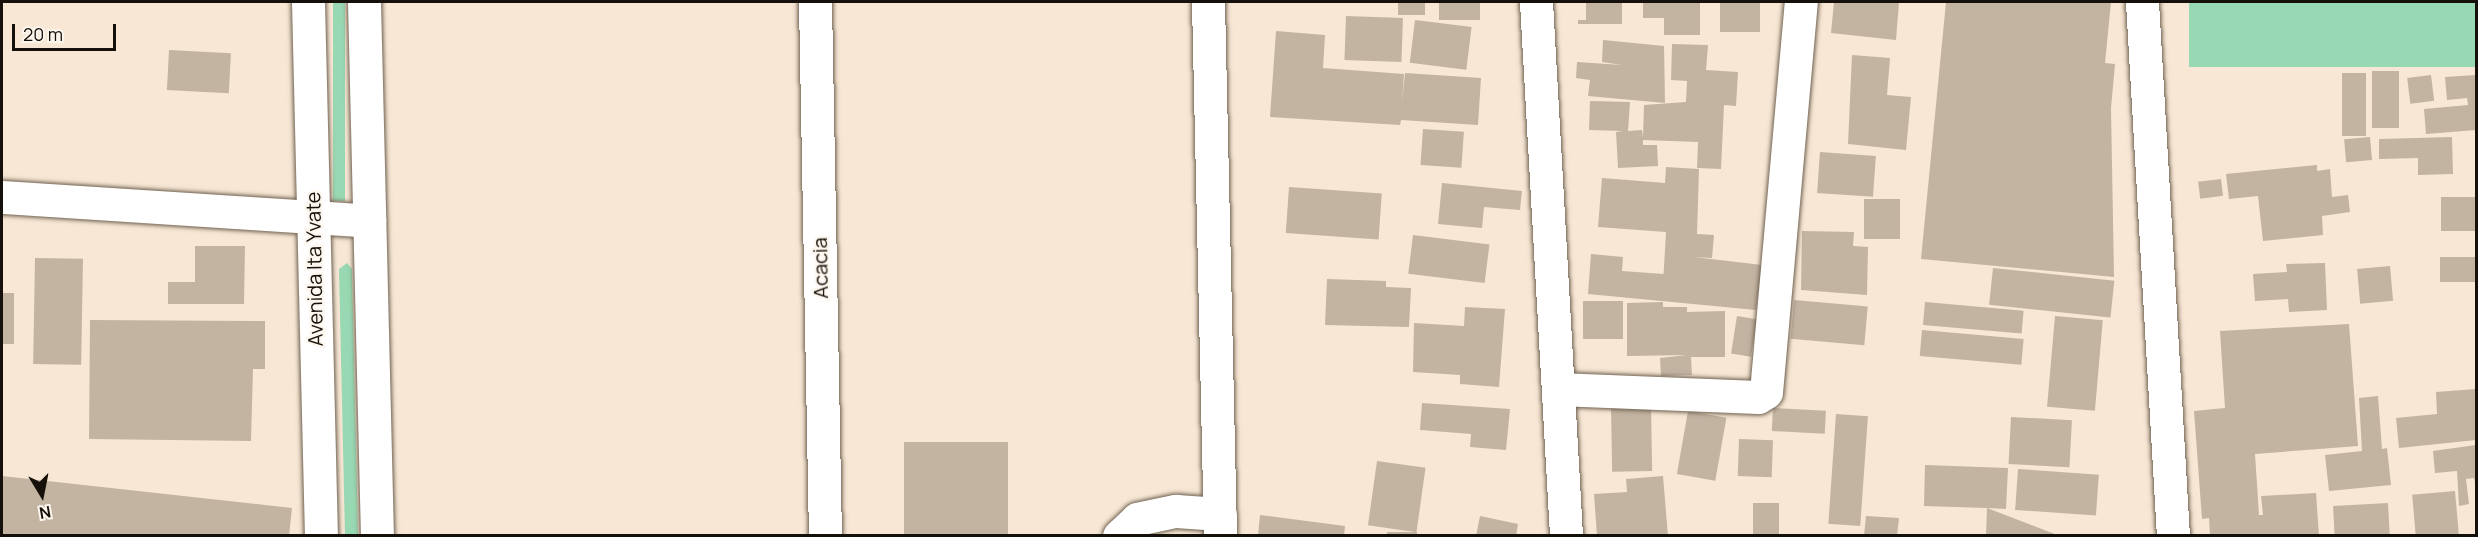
<!DOCTYPE html>
<html>
<head>
<meta charset="utf-8">
<style>
  body { margin:0 }
  #map { position:relative; width:2478px; height:537px; overflow:hidden; background:#f7e7d4; font-family:Manrope,sans-serif }
  div>[style] { position:absolute }
  .green>* { inset:0; background:#98d8b2; transform-origin:0 0 }
  .building>* { inset:0; background:#c3b3a1; transform-origin:0 0 }
  .roads { filter:drop-shadow(0 0 2px #706251) drop-shadow(0 0 2px #706251) }
  .minor>* { height:33px; margin:-16.5px; padding:0 16.5px; transform-origin:16.5px; border-radius:16.5px; background:#fff }
  span { translate:-50% -50%; white-space:nowrap; text-align:center; line-height:1.15; -webkit-text-stroke:4.5px #fcf6ee; paint-order:stroke }
  .street-label { font-size:20px; color:#151009 }
  .frame { position:absolute; inset:0; border:3px solid #151009; pointer-events:none }
  .north { position:absolute; left:12px; top:465px; width:60px; height:60px; -webkit-text-stroke:4px #fcf6ee; paint-order:stroke; rotate:170deg; font-size:16px; font-weight:700; line-height:24px; text-align:center; color:#151009 }
  .north::after { content:''; display:block; margin:auto; width:21px; height:27px; background:#151009; clip-path:polygon(50% 0,100% 100%,50% 72%,0 100%) }
  .scale { position:absolute; left:12px; top:24px; width:104px; height:27px; box-sizing:border-box; border:3px solid #151009; border-top:0; padding-left:8px; font-size:18px; line-height:21px; white-space:nowrap; color:#151009; -webkit-text-stroke:4px #fcf6ee; paint-order:stroke }
</style>
</head>
<body>
<div id="map">
  <div class="green">
    <div style="left:333px;top:2px;width:12px;height:199px"></div>
    <div style="left:2189px;top:2px;width:287px;height:65px"></div>
    <div style="clip-path:polygon(347px 263px,352px 269px,358px 536px,345px 535px,339px 269px)"></div>
  </div>
  <div class="building">
    <div style="left:1398px;top:2px;width:27px;height:13px"></div>
    <div style="left:1439px;top:2px;width:41px;height:18px"></div>
    <div style="clip-path:polygon(1586px 2px,1622px 2px,1622px 24px,1578px 24px,1578px 20px,1586px 20px)"></div>
    <div style="clip-path:polygon(1643px 2px,1700px 2px,1700px 35px,1664px 35px,1664px 18px,1643px 18px)"></div>
    <div style="left:1720px;top:2px;width:40px;height:30px"></div>
    <div style="clip-path:polygon(1834px 2px,1899px 2px,1896px 40px,1831px 33px)"></div>
    <div style="clip-path:polygon(1946px 2px,2111px 2px,2105px 63px,2115px 64px,2111px 108px,2114px 277px,1921px 259px)"></div>
    <div style="left:1346px;top:16px;width:57px;height:44px;rotate:2deg"></div>
    <div style="left:1415px;top:20px;width:57px;height:43px;rotate:7deg"></div>
    <div style="clip-path:polygon(1276px 31px,1325px 35px,1323px 68px,1404px 74px,1402px 102px,1405px 73px,1481px 78px,1478px 125px,1401px 120px,1400px 125px,1270px 117px)"></div>
    <div style="clip-path:polygon(1603px 40px,1664px 46px,1665px 103px,1588px 96px,1590px 80px,1576px 78px,1577px 62px,1622px 65px,1602px 62px)"></div>
    <div style="clip-path:polygon(1672px 44px,1708px 45px,1706px 70px,1738px 72px,1736px 106px,1724px 105px,1721px 169px,1697px 168px,1698px 142px,1643px 140px,1643px 145px,1657px 145px,1658px 166px,1618px 168px,1616px 132px,1623px 131px,1589px 130px,1590px 101px,1630px 102px,1628px 131px,1642px 130px,1643px 137px,1644px 105px,1686px 102px,1687px 81px,1671px 80px)"></div>
    <div style="left:169px;top:50px;width:62px;height:40px;rotate:3deg"></div>
    <div style="clip-path:polygon(1852px 55px,1890px 58px,1887px 95px,1911px 97px,1906px 150px,1848px 144px)"></div>
    <div style="left:2372px;top:71px;width:27px;height:57px"></div>
    <div style="left:2342px;top:73px;width:24px;height:63px"></div>
    <div style="left:2431px;top:75px;width:26px;height:24px;rotate:83deg"></div>
    <div style="clip-path:polygon(2476px 75px,2476px 130px,2426px 134px,2424px 109px,2468px 105px,2467px 98px,2447px 100px,2445px 77px)"></div>
    <div style="left:1423px;top:129px;width:41px;height:36px;rotate:4deg"></div>
    <div style="left:2370px;top:137px;width:23px;height:26px;rotate:85deg"></div>
    <div style="clip-path:polygon(2452px 137px,2453px 174px,2418px 175px,2418px 158px,2379px 159px,2379px 139px)"></div>
    <div style="left:1820px;top:152px;width:56px;height:41px;rotate:4deg"></div>
    <div style="clip-path:polygon(2317px 165px,2317px 171px,2330px 169px,2332px 197px,2348px 195px,2350px 212px,2322px 216px,2323px 235px,2263px 241px,2258px 196px,2229px 199px,2226px 174px)"></div>
    <div style="clip-path:polygon(1666px 167px,1699px 169px,1697px 234px,1714px 235px,1712px 258px,1694px 257px,1762px 265px,1756px 310px,1588px 294px,1591px 254px,1623px 257px,1622px 271px,1664px 274px,1663px 284px,1666px 232px,1598px 227px,1602px 178px,1665px 183px)"></div>
    <div style="left:2221px;top:179px;width:17px;height:23px;rotate:83deg"></div>
    <div style="clip-path:polygon(1442px 183px,1522px 191px,1520px 210px,1484px 207px,1482px 228px,1438px 224px)"></div>
    <div style="left:1289px;top:187px;width:93px;height:46px;rotate:4deg"></div>
    <div style="left:2476px;top:197px;width:34px;height:35px;rotate:90deg"></div>
    <div style="left:1864px;top:199px;width:36px;height:40px"></div>
    <div style="clip-path:polygon(1802px 231px,1854px 232px,1853px 246px,1868px 247px,1867px 295px,1801px 290px)"></div>
    <div style="left:1413px;top:235px;width:77px;height:39px;rotate:7deg"></div>
    <div style="clip-path:polygon(195px 246px,245px 246px,244px 304px,168px 304px,168px 282px,195px 282px)"></div>
    <div style="left:2476px;top:257px;width:25px;height:36px;rotate:90deg"></div>
    <div style="left:35px;top:258px;width:48px;height:106px;rotate:1deg"></div>
    <div style="clip-path:polygon(2325px 263px,2327px 310px,2289px 312px,2288px 299px,2255px 301px,2253px 274px,2287px 272px,2286px 264px)"></div>
    <div style="left:2390px;top:266px;width:35px;height:33px;rotate:85deg"></div>
    <div style="left:1993px;top:268px;width:122px;height:37px;rotate:6deg"></div>
    <div style="clip-path:polygon(1327px 279px,1386px 281px,1386px 287px,1411px 288px,1409px 327px,1325px 325px)"></div>
    <div style="left:2px;top:293px;width:12px;height:51px"></div>
    <div style="left:1794px;top:300px;width:74px;height:39px;rotate:5deg"></div>
    <div style="left:1623px;top:301px;width:38px;height:40px;rotate:90deg"></div>
    <div style="clip-path:polygon(1663px 302px,1663px 307px,1687px 307px,1687px 312px,1725px 311px,1725px 357px,1691px 357px,1692px 375px,1661px 376px,1660px 358px,1687px 355px,1627px 356px,1627px 303px)"></div>
    <div style="left:1925px;top:302px;width:99px;height:23px;rotate:5deg"></div>
    <div style="clip-path:polygon(1465px 307px,1505px 309px,1499px 387px,1460px 384px,1460px 375px,1413px 372px,1414px 323px,1464px 326px)"></div>
    <div style="left:1737px;top:316px;width:20px;height:38px;rotate:9deg"></div>
    <div style="left:2055px;top:316px;width:48px;height:91px;rotate:5deg"></div>
    <div style="clip-path:polygon(90px 320px,265px 321px,265px 369px,253px 369px,251px 441px,89px 439px)"></div>
    <div style="clip-path:polygon(2349px 324px,2358px 446px,2255px 454px,2259px 515px,2263px 515px,2261px 496px,2316px 493px,2319px 536px,2210px 536px,2209px 518px,2202px 519px,2194px 411px,2225px 408px,2220px 331px)"></div>
    <div style="left:1922px;top:330px;width:102px;height:26px;rotate:5deg"></div>
    <div style="clip-path:polygon(2476px 389px,2476px 440px,2399px 448px,2396px 418px,2437px 414px,2436px 392px)"></div>
    <div style="clip-path:polygon(2378px 396px,2382px 449px,2387px 448px,2391px 485px,2329px 491px,2325px 455px,2362px 451px,2359px 398px)"></div>
    <div style="clip-path:polygon(1422px 403px,1510px 409px,1506px 450px,1470px 447px,1471px 434px,1420px 430px)"></div>
    <div style="left:1651px;top:405px;width:66px;height:40px;rotate:89deg"></div>
    <div style="left:1773px;top:408px;width:53px;height:23px;rotate:3deg"></div>
    <div style="left:1688px;top:411px;width:39px;height:64px;rotate:10deg"></div>
    <div style="left:1836px;top:414px;width:32px;height:110px;rotate:4deg"></div>
    <div style="left:2011px;top:417px;width:61px;height:47px;rotate:3deg"></div>
    <div style="left:1739px;top:439px;width:34px;height:37px;rotate:2deg"></div>
    <div style="left:904px;top:442px;width:104px;height:94px"></div>
    <div style="clip-path:polygon(2476px 445px,2476px 486px,2474px 478px,2466px 479px,2469px 504px,2459px 506px,2457px 471px,2435px 473px,2433px 451px)"></div>
    <div style="left:1377px;top:461px;width:49px;height:65px;rotate:8deg"></div>
    <div style="clip-path:polygon(1925px 465px,2008px 468px,2006px 509px,1987px 508px,2060px 536px,1986px 536px,1987px 508px,1924px 506px)"></div>
    <div style="left:2018px;top:469px;width:81px;height:41px;rotate:4deg"></div>
    <div style="clip-path:polygon(2px 476px,292px 508px,289px 536px,2px 535px)"></div>
    <div style="clip-path:polygon(1663px 476px,1668px 536px,1597px 536px,1594px 494px,1627px 492px,1626px 479px)"></div>
    <div style="left:2455px;top:491px;width:45px;height:43px;rotate:85deg"></div>
    <div style="left:1753px;top:503px;width:26px;height:33px"></div>
    <div style="left:2388px;top:503px;width:33px;height:55px;rotate:87deg"></div>
    <div style="clip-path:polygon(1260px 515px,1345px 526px,1344px 536px,1258px 536px)"></div>
    <div style="clip-path:polygon(1480px 516px,1518px 524px,1516px 536px,1476px 536px)"></div>
    <div style="clip-path:polygon(1866px 516px,1899px 518px,1897px 536px,1864px 536px)"></div>
    <div style="left:1387px;top:532px;width:30px;height:4px"></div>
  </div>
  <div class="roads">
    <div class="minor">
      <div style="left:308px;top:2px;width:534px;rotate:88.61deg"></div>
      <div style="left:364px;top:2px;width:534px;rotate:88.61deg"></div>
      <div style="left:815px;top:2px;width:534px;rotate:88.93deg"></div>
      <div style="left:1208px;top:2px;width:534px;rotate:88.71deg"></div>
      <div style="left:1536px;top:2px;width:535px;rotate:86.78deg"></div>
      <div style="left:2142px;top:2px;width:535px;rotate:86.68deg"></div>
      <div style="left:2px;top:197px;width:368px;rotate:3.7deg"></div>
      <div style="left:1558px;top:389px;width:200px;rotate:2.3deg"></div>
      <div style="left:1758px;top:397px;width:9px;rotate:-32deg"></div>
      <div style="left:1766px;top:392px;width:392px;rotate:-84.9deg"></div>
      <div style="left:1119px;top:536px;width:25px;rotate:-43deg"></div>
      <div style="left:1137px;top:519px;width:40px;rotate:-12deg"></div>
      <div style="left:1176px;top:511px;width:44px;rotate:3.9deg"></div>
    </div>
  </div>
  <div class="street-label">
    <span style="left:820px;top:268px;rotate:-91deg">Acacia</span>
    <span style="left:314px;top:269px;rotate:-91deg">Avenida Ita Yvate</span>
  </div>
  <div class="frame"></div>
  <div class="north">N</div>
  <div class="scale">20 m</div>
</div>
</body>
</html>
